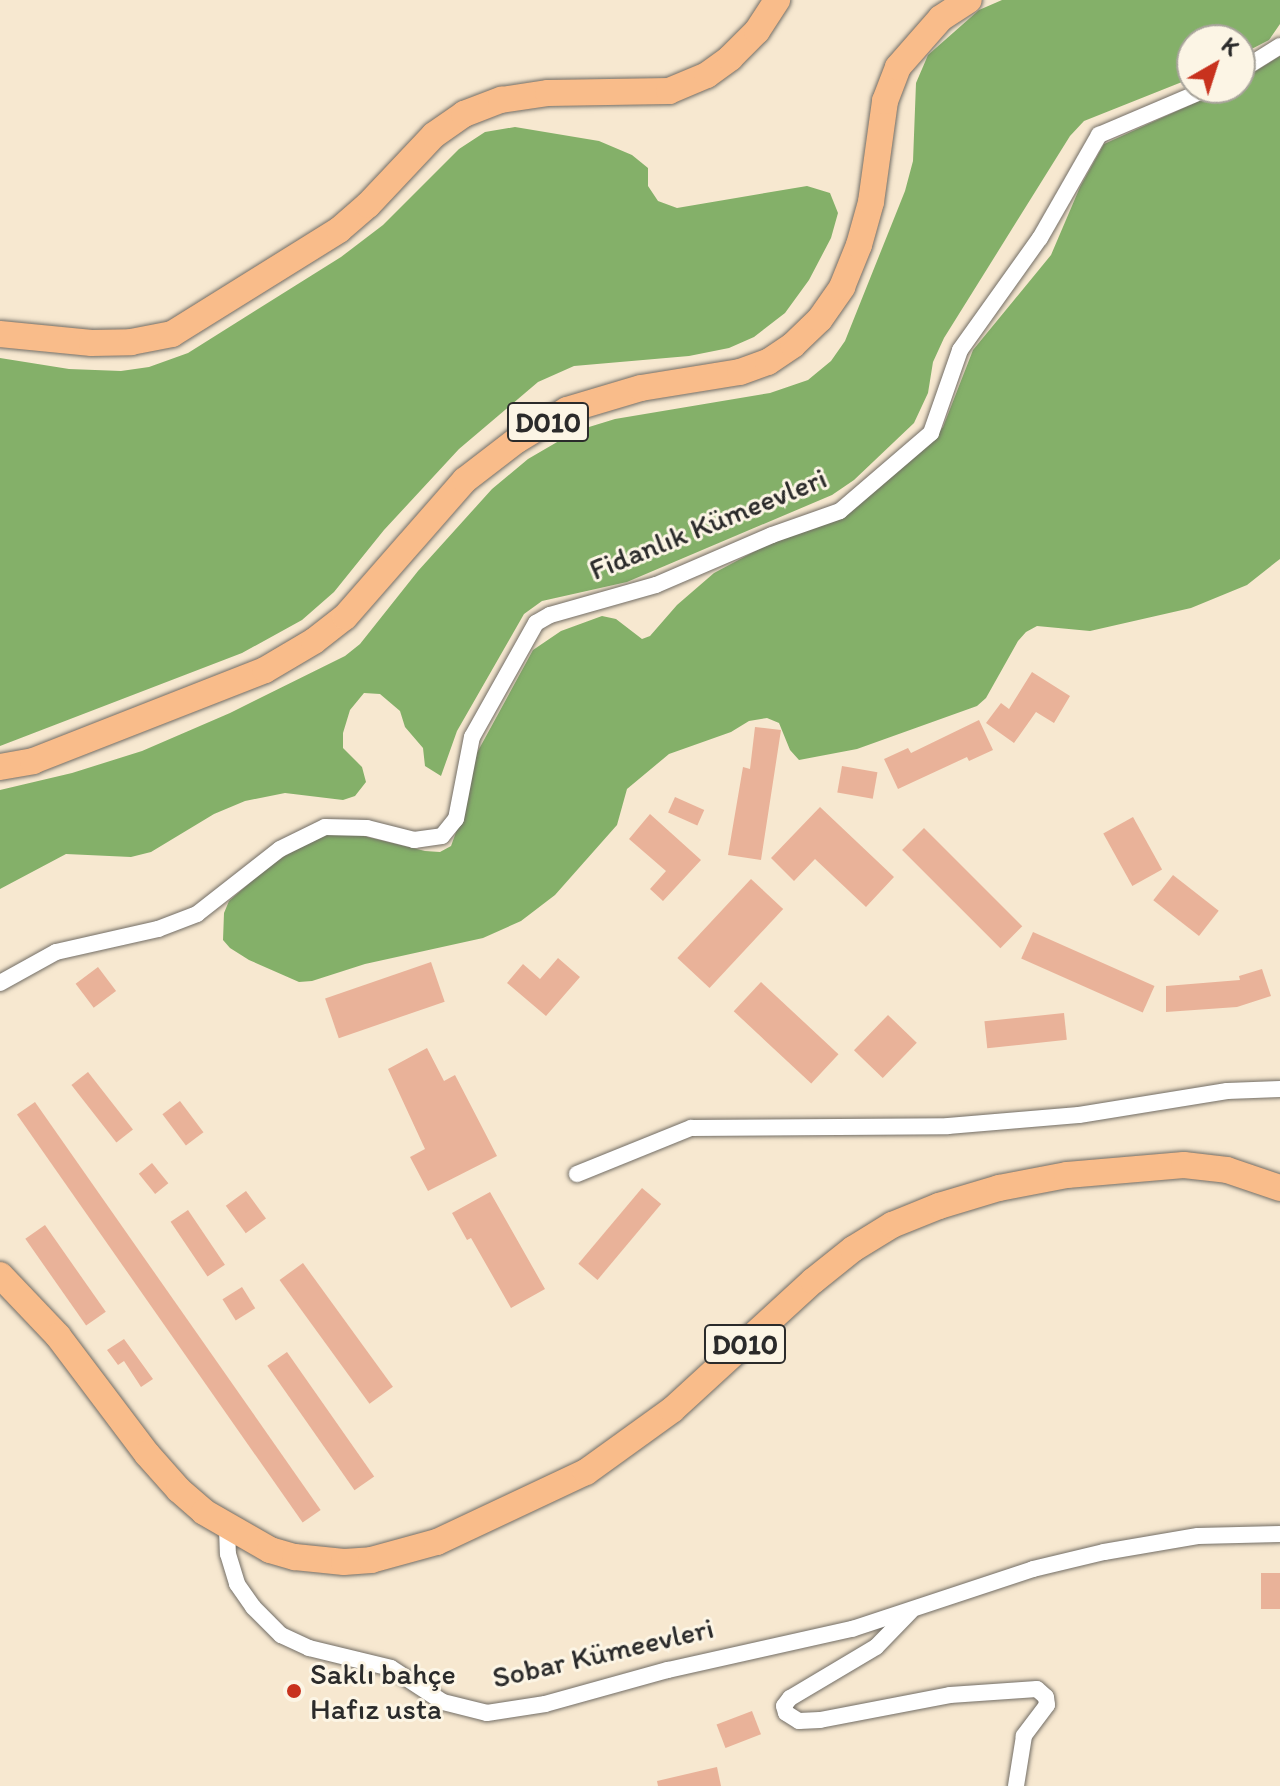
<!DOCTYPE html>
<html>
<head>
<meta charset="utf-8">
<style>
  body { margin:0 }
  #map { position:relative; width:1280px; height:1786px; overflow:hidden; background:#f7e8d0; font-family:Itim,sans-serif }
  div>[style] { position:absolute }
  .forest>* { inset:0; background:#84b069 }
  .building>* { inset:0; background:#e9b299; transform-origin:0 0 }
  .roads { filter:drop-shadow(0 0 2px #726d65) drop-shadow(0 0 2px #726d65) }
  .minor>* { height:16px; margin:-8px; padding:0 8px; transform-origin:8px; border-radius:8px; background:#fff }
  .primary>* { height:26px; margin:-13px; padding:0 13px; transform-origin:13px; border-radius:13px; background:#f9bc8a }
  .dots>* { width:22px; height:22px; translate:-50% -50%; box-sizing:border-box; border:4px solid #fcf5e5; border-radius:50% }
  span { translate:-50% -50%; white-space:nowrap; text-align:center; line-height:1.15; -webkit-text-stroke:6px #fcf5e5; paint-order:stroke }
  .shield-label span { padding:2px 6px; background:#fcf5e5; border:2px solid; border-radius:6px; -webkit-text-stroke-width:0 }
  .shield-label { font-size:28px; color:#2b2b2b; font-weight:700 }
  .street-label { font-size:30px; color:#2b2b2b }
  .poi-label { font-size:30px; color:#2b2b2b }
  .left { translate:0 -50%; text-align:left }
  .north { position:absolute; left:1176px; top:24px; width:80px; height:80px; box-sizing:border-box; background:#fcf5e5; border:2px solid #a8a49b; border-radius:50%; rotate:39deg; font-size:22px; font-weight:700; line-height:32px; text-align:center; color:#2b2b2b }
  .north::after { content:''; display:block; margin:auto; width:28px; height:36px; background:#c8321e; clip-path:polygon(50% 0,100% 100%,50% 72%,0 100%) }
</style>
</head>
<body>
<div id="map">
  <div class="forest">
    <div style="clip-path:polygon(1002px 0,1280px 0,1280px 24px,1269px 40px,1240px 55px,1240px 40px,1192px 40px,1192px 78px,1084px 121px,1070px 136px,944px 338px,933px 362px,928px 393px,914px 423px,854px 480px,832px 495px,627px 582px,542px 601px,524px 614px,457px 731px,441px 776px,425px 766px,423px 748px,405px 727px,400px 711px,380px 694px,364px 693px,350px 710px,343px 733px,343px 748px,362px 767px,366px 782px,355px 796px,343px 800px,285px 793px,245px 801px,214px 814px,151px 852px,131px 857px,66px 854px,0 889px,0 790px,72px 773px,142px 751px,230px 713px,345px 656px,360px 644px,418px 571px,492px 489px,528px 459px,576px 431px,615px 419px,770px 393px,808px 380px,831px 361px,845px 341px,905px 191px,913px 161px,916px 83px,928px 55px,979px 10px)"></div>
    <div style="clip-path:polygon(1280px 56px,1280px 559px,1276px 562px,1247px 585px,1191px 608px,1090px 631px,1037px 626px,1026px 632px,1018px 641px,986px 698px,977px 706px,857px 749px,799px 760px,790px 750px,779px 723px,767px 718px,749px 721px,731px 732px,669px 754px,627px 789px,617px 825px,555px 895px,521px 921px,483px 938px,365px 964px,312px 981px,299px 982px,249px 960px,230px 948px,223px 940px,224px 913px,229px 901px,268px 867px,302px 845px,323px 835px,347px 832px,425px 851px,440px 852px,451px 846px,468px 799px,473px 760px,533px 650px,561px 631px,602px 616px,616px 619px,642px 639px,650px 636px,677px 605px,714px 573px,761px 548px,807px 529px,932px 441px,943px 427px,973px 350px,1051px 255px,1080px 187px,1104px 144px,1228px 88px,1240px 88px,1240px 81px)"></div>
    <div style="clip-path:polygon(515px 127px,599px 141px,632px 155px,648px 168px,648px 186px,658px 201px,677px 208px,807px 186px,830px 193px,838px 213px,831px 238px,809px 280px,785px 313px,754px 337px,729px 348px,689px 356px,574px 366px,538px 382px,459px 449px,384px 530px,334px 592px,302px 620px,242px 653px,0 746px,0 358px,69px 369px,121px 371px,149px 367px,188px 353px,341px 257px,383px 225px,459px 149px,485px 132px)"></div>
  </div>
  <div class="building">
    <div style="clip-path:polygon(1032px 672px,1070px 696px,1054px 723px,1036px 712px,1014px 743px,986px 723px,1001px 703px,1009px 709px)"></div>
    <div style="clip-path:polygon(979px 720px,993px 750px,969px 761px,967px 757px,898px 789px,884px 759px,908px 748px,911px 753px)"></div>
    <div style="clip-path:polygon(755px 727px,781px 730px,761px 860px,728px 855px,743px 767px,750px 769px)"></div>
    <div style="left:842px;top:766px;width:36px;height:27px;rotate:10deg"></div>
    <div style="left:675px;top:797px;width:32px;height:17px;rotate:24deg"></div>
    <div style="clip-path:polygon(820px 807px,894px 877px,866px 907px,815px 859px,794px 881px,771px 858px)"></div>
    <div style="clip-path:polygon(650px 814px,701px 860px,663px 901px,650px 889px,666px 871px,629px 839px)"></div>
    <div style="left:1133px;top:817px;width:60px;height:34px;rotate:61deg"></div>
    <div style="left:924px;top:828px;width:139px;height:31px;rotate:45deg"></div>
    <div style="left:1173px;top:875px;width:58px;height:32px;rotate:38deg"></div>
    <div style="left:751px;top:879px;width:44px;height:108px;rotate:43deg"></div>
    <div style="left:1033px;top:932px;width:133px;height:29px;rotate:24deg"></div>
    <div style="clip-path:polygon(558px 958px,580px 977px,546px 1016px,507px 983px,523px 964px,540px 979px)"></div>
    <div style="left:431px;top:962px;width:42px;height:112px;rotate:71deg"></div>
    <div style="left:98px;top:967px;width:30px;height:28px;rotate:53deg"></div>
    <div style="clip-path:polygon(1262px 969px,1271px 996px,1237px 1007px,1166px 1012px,1166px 986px,1240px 980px,1239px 976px)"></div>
    <div style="left:761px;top:982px;width:106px;height:40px;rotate:43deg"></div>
    <div style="left:1064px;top:1013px;width:27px;height:80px;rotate:84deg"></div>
    <div style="left:888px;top:1015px;width:40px;height:49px;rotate:44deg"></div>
    <div style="clip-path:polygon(427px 1048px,444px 1081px,455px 1075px,497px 1156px,428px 1191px,410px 1157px,425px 1149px,388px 1069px)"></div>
    <div style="left:88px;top:1072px;width:73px;height:21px;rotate:52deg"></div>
    <div style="left:180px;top:1101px;width:39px;height:22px;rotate:53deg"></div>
    <div style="left:35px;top:1102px;width:498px;height:22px;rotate:55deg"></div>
    <div style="left:152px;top:1163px;width:26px;height:17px;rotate:51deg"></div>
    <div style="left:642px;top:1188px;width:25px;height:99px;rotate:40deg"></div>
    <div style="left:246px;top:1191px;width:34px;height:25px;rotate:54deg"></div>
    <div style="clip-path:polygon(490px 1192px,545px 1289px,511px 1308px,471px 1238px,467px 1240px,452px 1213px)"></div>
    <div style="left:188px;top:1210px;width:66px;height:21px;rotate:56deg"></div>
    <div style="left:45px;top:1225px;width:106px;height:24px;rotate:55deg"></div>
    <div style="left:303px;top:1263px;width:153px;height:29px;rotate:54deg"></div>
    <div style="left:242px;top:1287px;width:25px;height:23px;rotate:58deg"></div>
    <div style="clip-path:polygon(124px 1339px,153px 1379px,141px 1387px,124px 1361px,118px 1365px,107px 1350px)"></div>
    <div style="left:287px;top:1352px;width:152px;height:24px;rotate:55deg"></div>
    <div style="left:1280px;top:1573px;width:36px;height:19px;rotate:90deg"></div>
    <div style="left:752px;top:1711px;width:25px;height:38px;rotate:69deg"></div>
    <div style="clip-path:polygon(717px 1767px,721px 1786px,658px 1786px,657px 1781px)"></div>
  </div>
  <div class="roads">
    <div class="minor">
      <div style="left:1240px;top:71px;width:47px;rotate:-32deg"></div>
      <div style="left:0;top:983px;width:64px;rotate:-29deg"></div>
      <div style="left:56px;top:952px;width:105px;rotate:-12.7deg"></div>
      <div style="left:158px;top:929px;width:42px;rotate:-21deg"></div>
      <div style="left:197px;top:914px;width:105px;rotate:-38.1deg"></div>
      <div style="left:280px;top:849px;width:50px;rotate:-26.1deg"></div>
      <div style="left:325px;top:827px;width:42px;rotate:1.4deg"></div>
      <div style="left:367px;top:828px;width:49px;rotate:14.3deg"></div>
      <div style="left:414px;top:840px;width:28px;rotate:-8deg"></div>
      <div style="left:442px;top:836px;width:22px;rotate:-51deg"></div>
      <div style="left:456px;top:819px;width:84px;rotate:-79deg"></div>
      <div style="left:472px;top:737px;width:131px;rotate:-60.7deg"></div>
      <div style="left:536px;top:623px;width:16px;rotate:-30deg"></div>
      <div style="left:550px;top:615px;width:110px;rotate:-15.8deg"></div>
      <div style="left:656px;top:585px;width:126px;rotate:-23.3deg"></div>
      <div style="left:772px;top:535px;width:72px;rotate:-19.4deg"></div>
      <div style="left:840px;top:511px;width:120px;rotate:-40.6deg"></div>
      <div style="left:931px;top:433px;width:88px;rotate:-70.7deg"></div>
      <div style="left:960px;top:350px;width:138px;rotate:-54.5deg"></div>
      <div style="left:1040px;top:238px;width:119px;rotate:-60.2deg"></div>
      <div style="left:1099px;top:135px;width:120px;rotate:-23.1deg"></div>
      <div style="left:577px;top:1174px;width:123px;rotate:-22deg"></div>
      <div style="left:691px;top:1128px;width:257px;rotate:-0.4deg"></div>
      <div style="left:948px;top:1126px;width:131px;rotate:-4.8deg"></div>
      <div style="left:1079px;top:1115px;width:150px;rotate:-9.2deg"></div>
      <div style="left:1227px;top:1091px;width:53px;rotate:-2.2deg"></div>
      <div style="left:227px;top:1528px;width:26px;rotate:88deg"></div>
      <div style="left:228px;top:1554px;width:31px;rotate:73deg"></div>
      <div style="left:237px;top:1584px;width:28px;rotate:55deg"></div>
      <div style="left:253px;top:1607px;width:40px;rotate:45deg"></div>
      <div style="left:281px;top:1635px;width:31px;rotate:25deg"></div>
      <div style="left:309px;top:1648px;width:84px;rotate:13.7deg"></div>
      <div style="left:391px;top:1668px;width:62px;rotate:33.2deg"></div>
      <div style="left:443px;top:1702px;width:45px;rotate:14deg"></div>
      <div style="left:487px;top:1713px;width:59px;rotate:-8.8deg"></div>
      <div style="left:545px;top:1704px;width:128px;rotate:-15.5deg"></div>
      <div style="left:668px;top:1670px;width:189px;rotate:-12.6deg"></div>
      <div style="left:852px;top:1629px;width:191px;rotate:-18.3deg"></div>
      <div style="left:1033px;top:1569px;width:73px;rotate:-13.5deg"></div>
      <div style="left:1104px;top:1552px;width:95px;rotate:-9.7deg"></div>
      <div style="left:1198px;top:1536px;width:82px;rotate:-1.4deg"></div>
      <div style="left:911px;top:1611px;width:50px;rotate:134.2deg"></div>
      <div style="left:876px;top:1647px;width:100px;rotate:149.3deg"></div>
      <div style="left:790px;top:1698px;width:10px;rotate:127deg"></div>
      <div style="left:784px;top:1706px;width:7px;rotate:74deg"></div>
      <div style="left:786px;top:1713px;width:15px;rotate:32deg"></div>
      <div style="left:799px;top:1721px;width:21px;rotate:-3deg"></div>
      <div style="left:820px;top:1720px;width:132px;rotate:-10.9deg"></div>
      <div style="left:950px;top:1695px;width:87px;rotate:-3.9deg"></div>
      <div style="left:1037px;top:1689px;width:12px;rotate:42deg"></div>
      <div style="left:1046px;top:1697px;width:8px;rotate:83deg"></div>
      <div style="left:1047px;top:1705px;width:39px;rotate:127deg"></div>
      <div style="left:1024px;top:1736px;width:51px;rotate:99.1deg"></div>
    </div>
    <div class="primary">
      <div style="left:0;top:334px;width:92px;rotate:5.6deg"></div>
      <div style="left:92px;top:343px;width:39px;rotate:-1deg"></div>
      <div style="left:131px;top:342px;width:42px;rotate:-11deg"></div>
      <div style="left:172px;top:334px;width:197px;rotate:-31.9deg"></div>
      <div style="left:339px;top:230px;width:38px;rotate:-41deg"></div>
      <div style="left:368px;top:205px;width:96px;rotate:-46.7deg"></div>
      <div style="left:434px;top:135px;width:37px;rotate:-35deg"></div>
      <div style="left:464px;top:114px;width:40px;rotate:-21deg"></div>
      <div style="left:501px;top:100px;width:48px;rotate:-8.5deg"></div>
      <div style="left:548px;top:93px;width:121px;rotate:-0.9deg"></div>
      <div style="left:669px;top:91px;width:41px;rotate:-22.8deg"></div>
      <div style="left:707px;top:75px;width:29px;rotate:-36deg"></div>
      <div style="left:730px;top:58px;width:38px;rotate:-45deg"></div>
      <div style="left:757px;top:31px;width:37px;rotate:-57deg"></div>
      <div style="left:0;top:767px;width:34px;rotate:-10deg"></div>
      <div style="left:33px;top:761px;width:249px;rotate:-21.4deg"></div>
      <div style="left:265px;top:670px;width:57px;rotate:-30.6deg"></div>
      <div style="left:314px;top:641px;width:39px;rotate:-38deg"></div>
      <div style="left:345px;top:617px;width:182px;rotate:-48.8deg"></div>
      <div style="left:465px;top:480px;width:66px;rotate:-37.6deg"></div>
      <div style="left:517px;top:440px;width:58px;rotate:-31deg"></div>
      <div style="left:567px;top:410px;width:77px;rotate:-16.6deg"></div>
      <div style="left:641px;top:388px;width:100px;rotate:-9.2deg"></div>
      <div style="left:740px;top:372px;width:30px;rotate:-20deg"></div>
      <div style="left:768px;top:362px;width:30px;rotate:-34deg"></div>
      <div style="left:793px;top:345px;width:37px;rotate:-44deg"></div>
      <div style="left:820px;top:319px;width:39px;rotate:-55deg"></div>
      <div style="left:842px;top:287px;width:45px;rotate:-68deg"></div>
      <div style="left:859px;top:245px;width:45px;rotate:-74.4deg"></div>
      <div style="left:871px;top:202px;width:102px;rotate:-82.1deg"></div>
      <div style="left:885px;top:101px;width:36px;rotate:-69deg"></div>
      <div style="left:898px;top:67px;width:65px;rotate:-48.7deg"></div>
      <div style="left:941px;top:18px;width:33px;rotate:-33deg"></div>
      <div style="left:0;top:1275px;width:84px;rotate:46.4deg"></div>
      <div style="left:58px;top:1336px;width:148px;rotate:53deg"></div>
      <div style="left:147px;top:1454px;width:48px;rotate:48.4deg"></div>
      <div style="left:179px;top:1490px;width:33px;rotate:41deg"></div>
      <div style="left:204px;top:1512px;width:76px;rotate:29.9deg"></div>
      <div style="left:270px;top:1550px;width:26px;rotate:16deg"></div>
      <div style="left:295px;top:1557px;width:49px;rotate:5.8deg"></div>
      <div style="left:344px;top:1562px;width:27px;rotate:-4deg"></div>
      <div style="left:371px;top:1560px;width:68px;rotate:-15.3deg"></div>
      <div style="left:437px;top:1542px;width:165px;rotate:-25.2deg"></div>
      <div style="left:586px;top:1472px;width:106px;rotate:-35.8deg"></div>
      <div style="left:672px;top:1410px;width:191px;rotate:-42.5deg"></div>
      <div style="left:813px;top:1281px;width:51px;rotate:-38.7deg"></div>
      <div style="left:853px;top:1249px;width:46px;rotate:-31.6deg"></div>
      <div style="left:892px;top:1225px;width:51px;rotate:-22deg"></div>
      <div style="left:939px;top:1206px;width:63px;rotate:-16.7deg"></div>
      <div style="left:999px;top:1188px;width:69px;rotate:-10.8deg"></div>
      <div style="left:1067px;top:1175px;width:117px;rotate:-4.9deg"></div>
      <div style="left:1184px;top:1165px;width:43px;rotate:6.6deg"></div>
      <div style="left:1227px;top:1170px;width:56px;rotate:18.8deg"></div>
    </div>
  </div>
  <div class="dots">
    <div style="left:294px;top:1691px;background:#c8321e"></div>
  </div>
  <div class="shield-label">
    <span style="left:548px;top:422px">D010</span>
    <span style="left:745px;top:1344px">D010</span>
  </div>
  <div class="street-label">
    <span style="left:708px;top:524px;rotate:-22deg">Fidanlık Kümeevleri</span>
    <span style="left:603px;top:1653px;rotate:-13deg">Sobar Kümeevleri</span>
  </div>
  <div class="poi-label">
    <span class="left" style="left:310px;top:1691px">Saklı bahçe<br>Hafız usta</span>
  </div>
  <div class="north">K</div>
</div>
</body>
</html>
